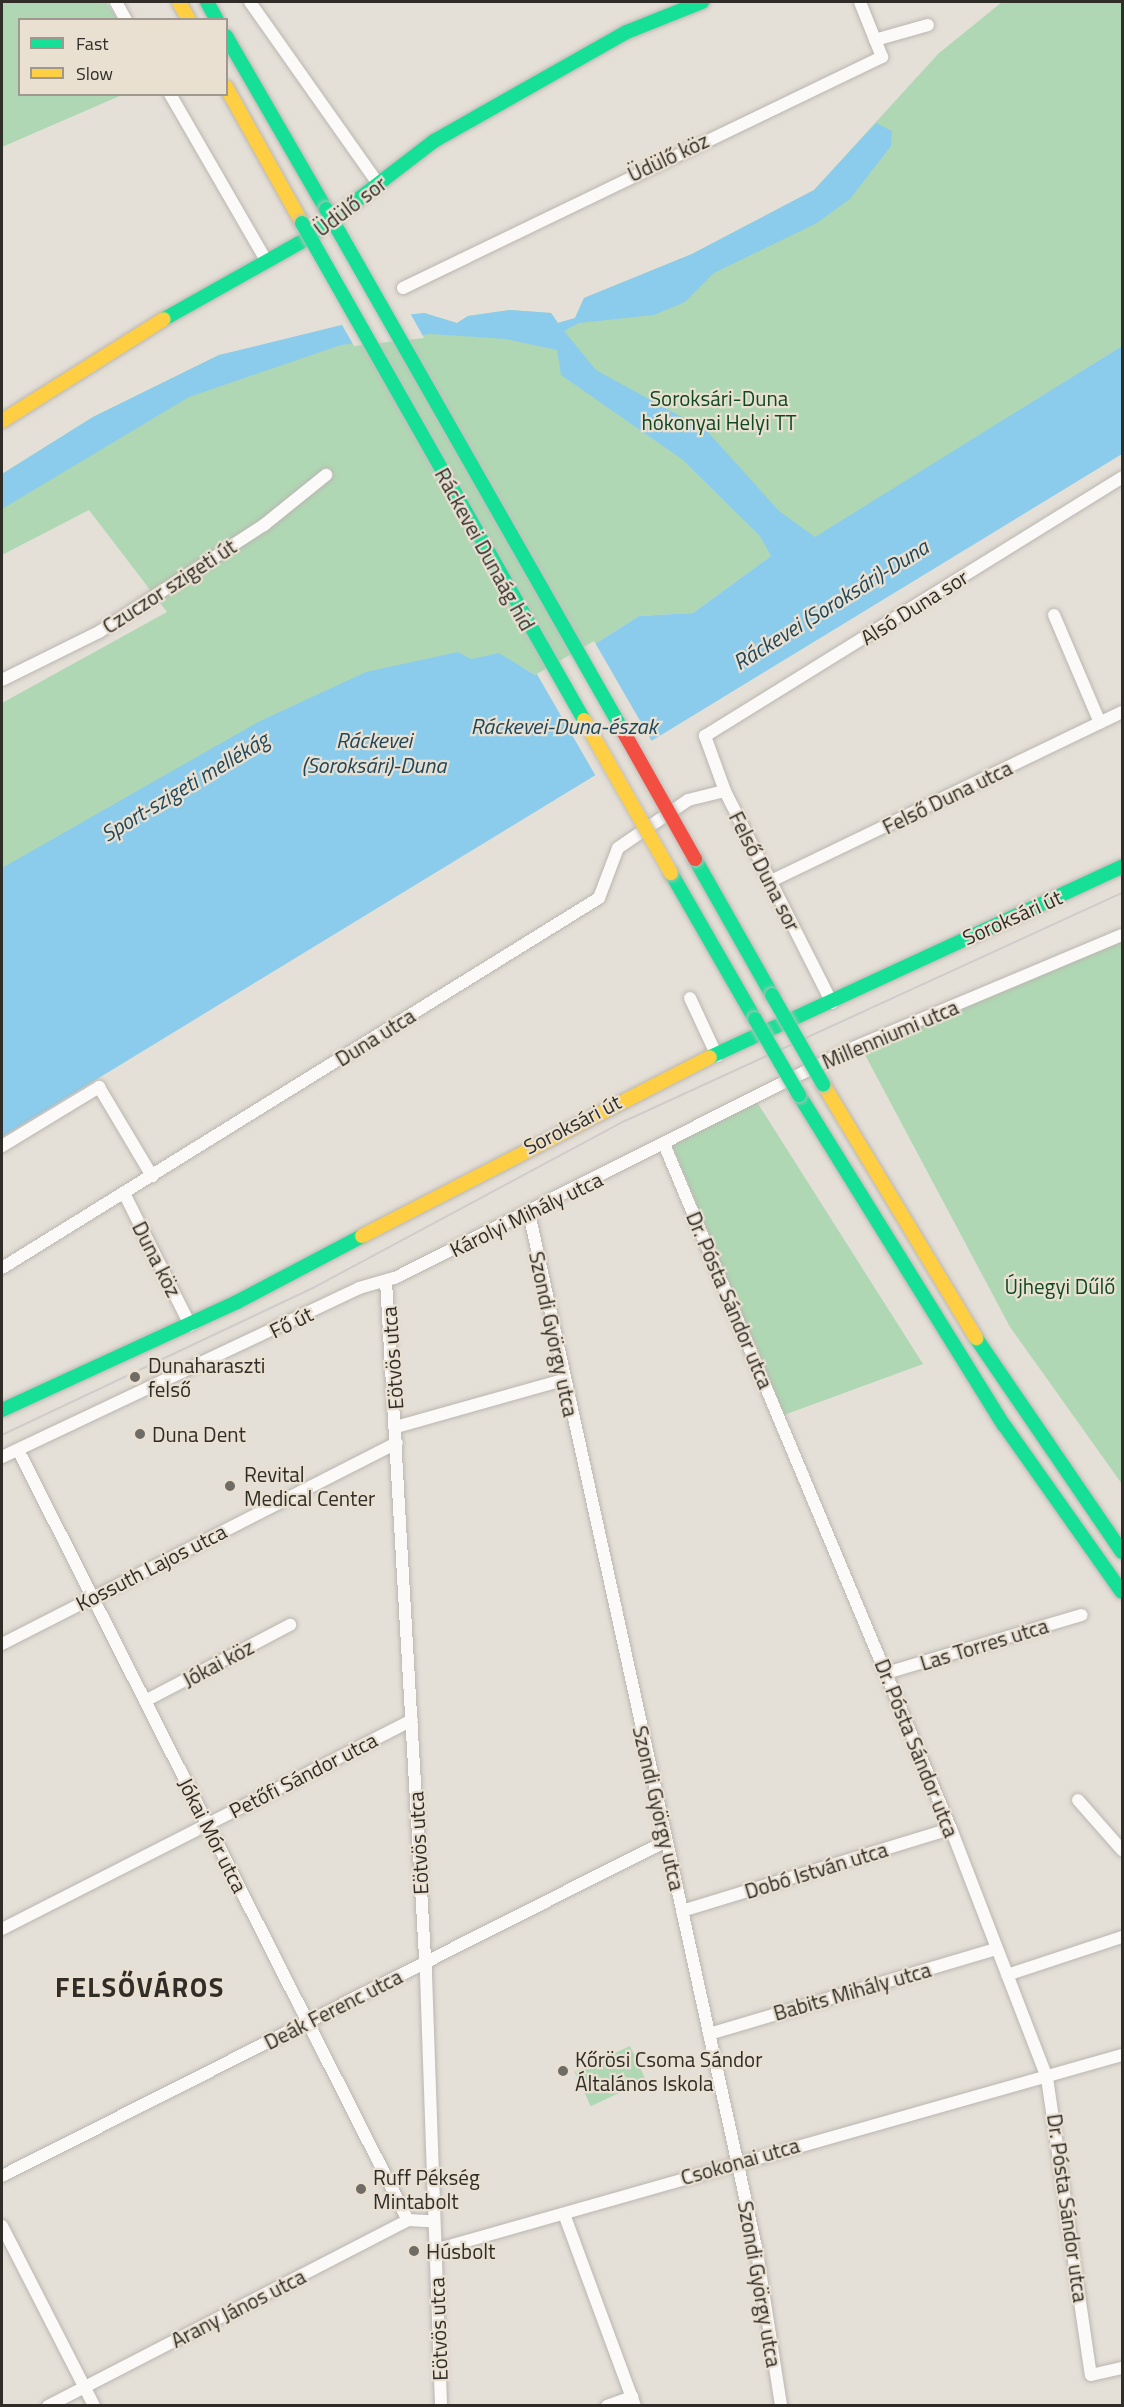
<!DOCTYPE html>
<html>
<head>
<meta charset="utf-8">
<style>
  body { margin:0 }
  #map { position:relative; width:1124px; height:2407px; overflow:hidden; background:#e4dfd7; font-family:"Titillium Web",sans-serif }
  div>[style] { position:absolute }
  .green>* { inset:0; background:#b0d7b4; transform-origin:0 0 }
  .water>* { inset:0; background:#8bcced }
  .pier>* { inset:0; background:#e4dfd7; transform-origin:0 0 }
  .roads { filter:drop-shadow(0 0 2px #bab6b0) drop-shadow(0 0 2px #bab6b0) }
  .street>* { height:12px; margin:-6px; padding:0 6px; transform-origin:6px; border-radius:6px; background:#fbfaf9 }
  .fast>* { height:14px; margin:-7px; padding:0 7px; transform-origin:7px; border-radius:7px; background:#16e098 }
  .slow>* { height:14px; margin:-7px; padding:0 7px; transform-origin:7px; border-radius:7px; background:#ffcf43 }
  .tram>* { height:1.5px; margin:-0.75px; padding:0 0.75px; transform-origin:0.75px; border-radius:0.75px; background:#cfcdcb }
  .bridges { filter:drop-shadow(0 0 2px #c0beba) drop-shadow(0 0 2px #c0beba) }
  .fast-bridge>* { height:14px; margin:-7px; padding:0 7px; transform-origin:7px; border-radius:7px; background:#16e098 }
  .slow-bridge>* { height:14px; margin:-7px; padding:0 7px; transform-origin:7px; border-radius:7px; background:#ffcf43 }
  .jam-bridge>* { height:14px; margin:-7px; padding:0 7px; transform-origin:7px; border-radius:7px; background:#f24e42 }
  .dots>* { width:16px; height:16px; translate:-50% -50%; box-sizing:border-box; border:3px solid #e9e0d2; border-radius:50% }
  span { translate:-50% -50%; white-space:nowrap; text-align:center; line-height:1.15; -webkit-text-stroke:4.5px #e9e0d2; paint-order:stroke }
  .street-label { font-size:21px; color:#302d28 }
  .park-label { font-size:21px; color:#0e4924 }
  .poi-label { font-size:21px; color:#302d28 }
  .left { translate:0 -50%; text-align:left }
  .water-label { font-size:22px; color:#1e475c; font-style:italic }
  .district-label { font-size:27px; color:#302d28; font-weight:700; letter-spacing:1.5px }
  .frame { position:absolute; inset:0; border:3px solid #302d28; pointer-events:none }
  .legend { position:absolute; left:18px; top:18px; width:210px; height:78px; box-sizing:border-box; background:#e9e0d2; border:2px solid #9f988e; margin:0; padding:8px 10px; list-style:none; font-size:18px; color:#302d28 }
  .legend li { display:flex; align-items:center; gap:12px; height:30px }
  .legend b { width:30px; border:2px solid #9f988e }
</style>
</head>
<body>
<div id="map">
  <div class="green">
    <div style="clip-path:polygon(2px 2px,106px 2px,117px 19px,20px 20px,20px 94px,122px 95px,2px 147px)"></div>
    <div style="clip-path:polygon(1002px 2px,1122px 2px,1122px 346px,824px 534px,771px 556px,693px 613px,639px 616px,576px 656px,535px 675px,522px 667px,2px 1020px,2px 703px,167px 612px,89px 510px,2px 555px,2px 474px,93px 417px,219px 355px,424px 313px,457px 323px,468px 316px,510px 310px,551px 313px,558px 323px,575px 318px,584px 298px,692px 254px,814px 190px,938px 54px)"></div>
    <div style="clip-path:polygon(1122px 939px,1122px 1484px,1010px 1327px,863px 1051px)"></div>
    <div style="clip-path:polygon(755px 1099px,923px 1364px,784px 1415px,672px 1145px)"></div>
    <div style="left:630px;top:2046px;width:38px;height:61px;rotate:65deg"></div>
  </div>
  <div class="water">
    <div style="clip-path:polygon(876px 123px,892px 131px,891px 146px,850px 199px,817px 223px,714px 273px,685px 302px,654px 315px,579px 323px,564px 331px,596px 370px,707px 431px,779px 511px,815px 537px,1122px 346px,1122px 454px,2px 1137px,2px 868px,258px 722px,366px 672px,458px 652px,471px 659px,499px 653px,535px 675px,576px 656px,639px 616px,693px 613px,771px 556px,760px 536px,683px 460px,561px 375px,557px 350px,506px 339px,431px 334px,341px 345px,189px 397px,2px 509px,2px 474px,93px 417px,219px 355px,366px 319px,424px 313px,457px 323px,468px 316px,510px 310px,551px 313px,558px 323px,575px 318px,584px 298px,692px 254px,814px 190px)"></div>
  </div>
  <div class="pier">
    <div style="clip-path:polygon(409px 311px,424px 338px,354px 346px,341px 323px)"></div>
    <div style="left:594px;top:641px;width:120px;height:66px;rotate:60deg"></div>
  </div>
  <div class="roads">
    <div class="street">
      <div style="left:116px;top:2px;width:21px;rotate:61deg"></div>
      <div style="left:250px;top:2px;width:224px;rotate:54.8deg"></div>
      <div style="left:875px;top:40px;width:55px;rotate:-15.8deg"></div>
      <div style="left:170px;top:94px;width:194px;rotate:60deg"></div>
      <div style="left:403px;top:288px;width:532px;rotate:-25.75deg"></div>
      <div style="left:882px;top:57px;width:59px;rotate:-111.8deg"></div>
      <div style="left:1054px;top:615px;width:117px;rotate:66.9deg"></div>
      <div style="left:2px;top:680px;width:108px;rotate:-26.3deg"></div>
      <div style="left:99px;top:632px;width:197px;rotate:-33deg"></div>
      <div style="left:264px;top:525px;width:80px;rotate:-38.9deg"></div>
      <div style="left:771px;top:881px;width:390px;rotate:-25.7deg"></div>
      <div style="left:690px;top:998px;width:64px;rotate:65deg"></div>
      <div style="left:832px;top:1003px;width:237px;rotate:-116.8deg"></div>
      <div style="left:725px;top:791px;width:59px;rotate:-110deg"></div>
      <div style="left:705px;top:736px;width:491px;rotate:-31.8deg"></div>
      <div style="left:664px;top:1144px;width:743px;rotate:67.27deg"></div>
      <div style="left:951px;top:1829px;width:267px;rotate:68.9deg"></div>
      <div style="left:1047px;top:2078px;width:300px;rotate:81.6deg"></div>
      <div style="left:1091px;top:2375px;width:32px;rotate:-13deg"></div>
      <div style="left:2px;top:1146px;width:114px;rotate:-31.3deg"></div>
      <div style="left:99px;top:1087px;width:104px;rotate:59.2deg"></div>
      <div style="left:124px;top:1193px;width:148px;rotate:63.4deg"></div>
      <div style="left:529px;top:1213px;width:1064px;rotate:77.62deg"></div>
      <div style="left:757px;top:2252px;width:156px;rotate:81.1deg"></div>
      <div style="left:2px;top:1268px;width:702px;rotate:-31.79deg"></div>
      <div style="left:599px;top:898px;width:53px;rotate:-69.2deg"></div>
      <div style="left:618px;top:848px;width:85px;rotate:-34.4deg"></div>
      <div style="left:688px;top:800px;width:38px;rotate:-14deg"></div>
      <div style="left:386px;top:1281px;width:695px;rotate:86.7deg"></div>
      <div style="left:426px;top:1975px;width:431px;rotate:88deg"></div>
      <div style="left:396px;top:1427px;width:173px;rotate:-15.7deg"></div>
      <div style="left:18px;top:1450px;width:863px;rotate:63.14deg"></div>
      <div style="left:2px;top:1457px;width:395px;rotate:-25.3deg"></div>
      <div style="left:359px;top:1288px;width:37px;rotate:-16deg"></div>
      <div style="left:395px;top:1278px;width:507px;rotate:-26.72deg"></div>
      <div style="left:848px;top:1050px;width:297px;rotate:-22.8deg"></div>
      <div style="left:2px;top:1644px;width:443px;rotate:-27deg"></div>
      <div style="left:886px;top:1673px;width:204px;rotate:-16.5deg"></div>
      <div style="left:145px;top:1701px;width:164px;rotate:-27.7deg"></div>
      <div style="left:1078px;top:1800px;width:67px;rotate:48.7deg"></div>
      <div style="left:682px;top:1911px;width:281px;rotate:-17deg"></div>
      <div style="left:2px;top:1929px;width:460px;rotate:-27deg"></div>
      <div style="left:1007px;top:1975px;width:121px;rotate:-18.3deg"></div>
      <div style="left:709px;top:2034px;width:299px;rotate:-16.5deg"></div>
      <div style="left:2px;top:2176px;width:744px;rotate:-26.77deg"></div>
      <div style="left:564px;top:2214px;width:205px;rotate:69.7deg"></div>
      <div style="left:2px;top:2226px;width:202px;rotate:62.9deg"></div>
      <div style="left:435px;top:2250px;width:714px;rotate:-15.85deg"></div>
      <div style="left:48px;top:2406px;width:405px;rotate:-27.3deg"></div>
      <div style="left:408px;top:2220px;width:22px;rotate:3deg"></div>
      <div style="left:607px;top:2406px;width:27px;rotate:-20deg"></div>
    </div>
    <div class="fast">
      <div style="left:207px;top:2px;width:21px;rotate:61deg"></div>
      <div style="left:226px;top:36px;width:200px;rotate:60deg"></div>
      <div style="left:164px;top:319px;width:162px;rotate:-29.3deg"></div>
      <div style="left:305px;top:240px;width:163px;rotate:-37.5deg"></div>
      <div style="left:434px;top:141px;width:222px;rotate:-29.5deg"></div>
      <div style="left:627px;top:32px;width:81px;rotate:-21.8deg"></div>
      <div style="left:695px;top:859px;width:156px;rotate:60.5deg"></div>
      <div style="left:671px;top:873px;width:168px;rotate:60.1deg"></div>
      <div style="left:710px;top:1057px;width:454px;rotate:-24.8deg"></div>
      <div style="left:799px;top:1095px;width:388px;rotate:58.2deg"></div>
      <div style="left:1004px;top:1425px;width:204px;rotate:54.8deg"></div>
      <div style="left:976px;top:1338px;width:259px;rotate:55.7deg"></div>
      <div style="left:2px;top:1410px;width:259px;rotate:-24.7deg"></div>
      <div style="left:237px;top:1302px;width:141px;rotate:-27.8deg"></div>
    </div>
    <div class="slow">
      <div style="left:179px;top:2px;width:21px;rotate:61deg"></div>
      <div style="left:226px;top:87px;width:156px;rotate:60.8deg"></div>
      <div style="left:2px;top:421px;width:191px;rotate:-32.2deg"></div>
      <div style="left:823px;top:1084px;width:297px;rotate:58.9deg"></div>
      <div style="left:362px;top:1236px;width:391px;rotate:-27.2deg"></div>
    </div>
  </div>
  <div class="tram">
    <div style="left:2px;top:1435px;width:344px;rotate:-25.3deg"></div>
    <div style="left:313px;top:1288px;width:354px;rotate:-28.2deg"></div>
    <div style="left:625px;top:1121px;width:547px;rotate:-24.64deg"></div>
  </div>
  <div class="bridges">
    <div class="fast-bridge">
      <div style="left:326px;top:209px;width:601px;rotate:60.36deg"></div>
      <div style="left:302px;top:223px;width:571px;rotate:60.43deg"></div>
      <div style="left:772px;top:995px;width:103px;rotate:60.2deg"></div>
      <div style="left:755px;top:1019px;width:88px;rotate:59.9deg"></div>
    </div>
    <div class="slow-bridge">
      <div style="left:584px;top:720px;width:176px;rotate:60.4deg"></div>
    </div>
    <div class="jam-bridge">
      <div style="left:623px;top:731px;width:147px;rotate:60.6deg"></div>
    </div>
  </div>
  <div class="dots">
    <div style="left:135px;top:1377px;background:#6f6b65"></div>
    <div style="left:140px;top:1434px;background:#6f6b65"></div>
    <div style="left:230px;top:1486px;background:#6f6b65"></div>
    <div style="left:563px;top:2071px;background:#6f6b65"></div>
    <div style="left:361px;top:2189px;background:#6f6b65"></div>
    <div style="left:414px;top:2251px;background:#6f6b65"></div>
  </div>
  <div class="street-label">
    <span style="left:668px;top:157px;rotate:-25deg">Üdülő köz</span>
    <span style="left:350px;top:206px;rotate:-37deg">Üdülő sor</span>
    <span style="left:485px;top:549px;rotate:61deg">Ráckevei Dunaág híd</span>
    <span style="left:169px;top:586px;rotate:-33deg">Czuczor szigeti út</span>
    <span style="left:914px;top:607px;rotate:-32deg">Alsó Duna sor</span>
    <span style="left:947px;top:797px;rotate:-26deg">Felső Duna utca</span>
    <span style="left:765px;top:871px;rotate:63deg">Felső Duna sor</span>
    <span style="left:1012px;top:917px;rotate:-24deg">Soroksári út</span>
    <span style="left:890px;top:1034px;rotate:-23deg">Millenniumi utca</span>
    <span style="left:375px;top:1037px;rotate:-32deg">Duna utca</span>
    <span style="left:572px;top:1124px;rotate:-27deg">Soroksári út</span>
    <span style="left:526px;top:1214px;rotate:-26deg">Károlyi Mihály utca</span>
    <span style="left:157px;top:1259px;rotate:63deg">Duna köz</span>
    <span style="left:730px;top:1300px;rotate:67deg">Dr. Pósta Sándor utca</span>
    <span style="left:291px;top:1322px;rotate:-26deg">Fő út</span>
    <span style="left:554px;top:1334px;rotate:78deg">Szondi György utca</span>
    <span style="left:392px;top:1358px;rotate:-94deg">Eötvös utca</span>
    <span style="left:151px;top:1567px;rotate:-27deg">Kossuth Lajos utca</span>
    <span style="left:984px;top:1644px;rotate:-17deg">Las Torres utca</span>
    <span style="left:218px;top:1663px;rotate:-28deg">Jókai köz</span>
    <span style="left:917px;top:1748px;rotate:68deg">Dr. Pósta Sándor utca</span>
    <span style="left:303px;top:1775px;rotate:-27deg">Petőfi Sándor utca</span>
    <span style="left:659px;top:1808px;rotate:77deg">Szondi György utca</span>
    <span style="left:213px;top:1835px;rotate:63deg">Jókai Mór utca</span>
    <span style="left:418px;top:1843px;rotate:-93deg">Eötvös utca</span>
    <span style="left:816px;top:1870px;rotate:-17deg">Dobó István utca</span>
    <span style="left:852px;top:1991px;rotate:-16deg">Babits Mihály utca</span>
    <span style="left:333px;top:2009px;rotate:-27deg">Deák Ferenc utca</span>
    <span style="left:740px;top:2161px;rotate:-16deg">Csokonai utca</span>
    <span style="left:1068px;top:2208px;rotate:82deg">Dr. Pósta Sándor utca</span>
    <span style="left:760px;top:2284px;rotate:80deg">Szondi György utca</span>
    <span style="left:238px;top:2308px;rotate:-27deg">Arany János utca</span>
    <span style="left:438px;top:2329px;rotate:-92deg">Eötvös utca</span>
  </div>
  <div class="park-label">
    <span style="left:719px;top:410px">Soroksári-Duna<br>hókonyai Helyi TT</span>
    <span style="left:1060px;top:1286px">Újhegyi Dűlő</span>
  </div>
  <div class="poi-label">
    <span class="left" style="left:148px;top:1377px">Dunaharaszti<br>felső</span>
    <span class="left" style="left:152px;top:1434px">Duna Dent</span>
    <span class="left" style="left:244px;top:1486px">Revital<br>Medical Center</span>
    <span class="left" style="left:575px;top:2071px">Kőrösi Csoma Sándor<br>Általános Iskola</span>
    <span class="left" style="left:373px;top:2189px">Ruff Pékség<br>Mintabolt</span>
    <span class="left" style="left:426px;top:2251px">Húsbolt</span>
  </div>
  <div class="water-label">
    <span style="left:831px;top:605px;rotate:-32deg">Ráckevei (Soroksári)-Duna</span>
    <span style="left:564px;top:727px">Ráckevei-Duna-észak</span>
    <span style="left:374px;top:753px">Ráckevei<br>(Soroksári)-Duna</span>
    <span style="left:185px;top:787px;rotate:-31deg">Sport-szigeti mellékág</span>
  </div>
  <div class="district-label">
    <span style="left:140px;top:1987px">FELSŐVÁROS</span>
  </div>
  <div class="frame"></div>
  <ul class="legend">
  <li><b style="height:8px;background:#16e098"></b>Fast</li>
  <li><b style="height:8px;background:#ffcf43"></b>Slow</li>
  </ul>
</div>
</body>
</html>
